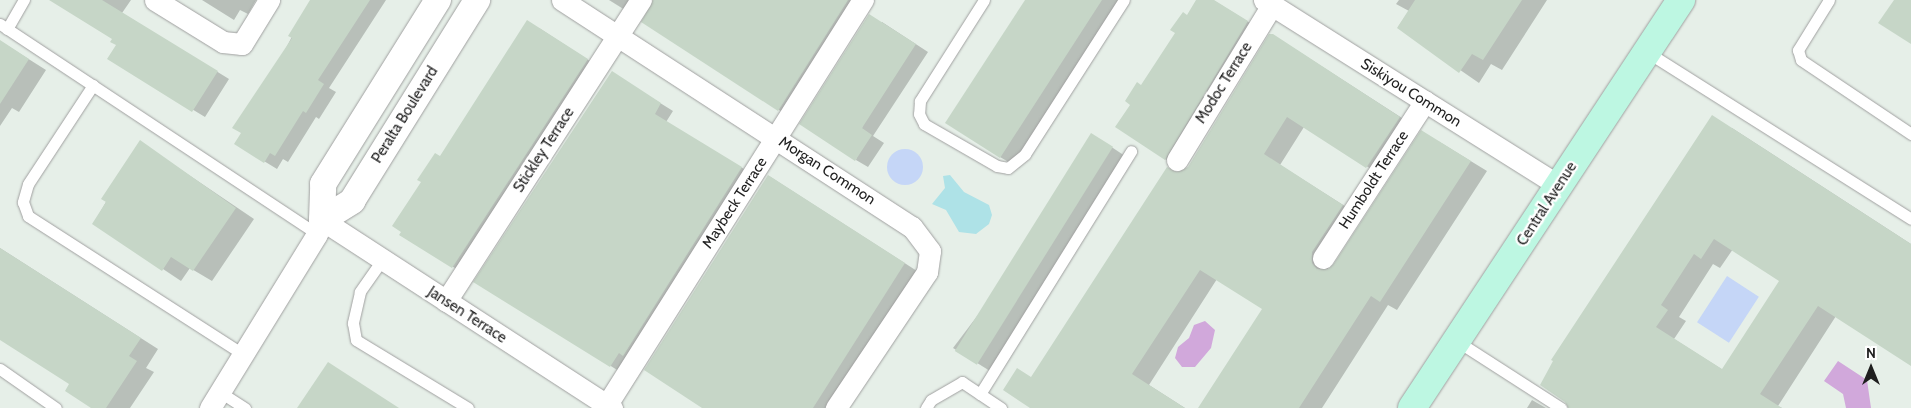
<!DOCTYPE html>
<html>
<head>
<meta charset="utf-8">
<style>
  body { margin:0 }
  #map { position:relative; width:1911px; height:408px; overflow:hidden; background:#e6efe8; font-family:Cabin,sans-serif }
  div>[style] { position:absolute }
  .grass>* { inset:0; background:#aee2e7 }
  .park>* { inset:0; background:#c5d6f7; transform-origin:0 0 }
  .round { border-radius:50% }
  .water>* { inset:0; background:#d1a8db }
  .shadow>* { inset:0; background:#0003 }
  .building>* { inset:0; background:#c6d6c7; transform-origin:0 0 }
  .roads { filter:drop-shadow(0 0 1px #a0a0a0) drop-shadow(0 0 1px #a0a0a0) }
  .service>* { height:11px; margin:-5.5px; padding:0 5.5px; transform-origin:5.5px; border-radius:5.5px; background:#fff }
  .minor>* { height:21px; margin:-10.5px; padding:0 10.5px; transform-origin:10.5px; border-radius:10.5px; background:#fff }
  .tertiary>* { height:26px; margin:-13px; padding:0 13px; transform-origin:13px; border-radius:13px; background:#fff }
  .secondary>* { height:28px; margin:-14px; padding:0 14px; transform-origin:14px; border-radius:14px; background:#bdf7e2 }
  span { translate:-50% -50%; white-space:nowrap; text-align:center; line-height:1.15; -webkit-text-stroke:4.5px #fff; paint-order:stroke }
  .street-label { font-size:15px; color:#1f1f1f }
  .north { position:absolute; left:1846px; top:343px; width:50px; height:50px; -webkit-text-stroke:4px #fff; paint-order:stroke; rotate:0deg; font-size:14px; font-weight:700; line-height:20px; text-align:center; color:#1f1f1f }
  .north::after { content:''; display:block; margin:auto; width:18px; height:22px; background:#1f1f1f; clip-path:polygon(50% 0,100% 100%,50% 72%,0 100%) }
</style>
</head>
<body>
<div id="map">
  <div class="grass">
    <div style="clip-path:polygon(950px 175px,964px 192px,989px 205px,992px 215px,989px 224px,976px 234px,959px 232px,946px 210px,932px 204px,945px 188px,943px 176px)"></div>
  </div>
  <div class="park">
    <div class="round" style="left:887px;top:149px;width:36px;height:36px"></div>
    <div style="left:1727px;top:276px;width:38px;height:55px;rotate:33deg"></div>
  </div>
  <div class="water">
    <div style="clip-path:polygon(1205px 321px,1215px 330px,1211px 348px,1195px 367px,1182px 367px,1175px 358px,1178px 347px,1189px 338px,1194px 325px)"></div>
    <div style="clip-path:polygon(1838px 361px,1867px 380px,1871px 408px,1846px 408px,1843px 394px,1824px 381px)"></div>
  </div>
  <div class="shadow">
    <div style="clip-path:polygon(63px 0,131px 0,122px 13px,229px 79px,205px 117px,109px 59px,118px 45px,114px 39px)"></div>
    <div style="clip-path:polygon(202px 0,256px 0,248px 14px,240px 10px,234px 20px)"></div>
    <div style="clip-path:polygon(311px 0,386px 0,329px 88px,336px 92px,319px 119px,316px 117px,288px 162px,283px 159px,277px 169px,236px 144px)"></div>
    <div style="clip-path:polygon(609px 0,644px 0,633px 15px)"></div>
    <div style="clip-path:polygon(654px 0,861px 0,791px 117px,779px 110px)"></div>
    <div style="clip-path:polygon(1027px 0,1128px 0,1019px 168px,1000px 157px)"></div>
    <div style="clip-path:polygon(1198px 0,1213px 0,1263px 31px,1181px 168px,1165px 159px,1142px 86px)"></div>
    <div style="clip-path:polygon(1399px 0,1547px 0,1502px 70px,1491px 64px,1479px 83px,1398px 27px,1409px 11px,1396px 4px)"></div>
    <div style="clip-path:polygon(882px 22px,928px 52px,873px 136px,884px 143px,868px 167px,856px 160px)"></div>
    <div style="clip-path:polygon(539px 28px,599px 67px,465px 274px,400px 235px,440px 157px)"></div>
    <div style="clip-path:polygon(1273px 35px,1416px 127px,1384px 177px,1304px 127px,1280px 165px,1359px 215px,1329px 262px,1328px 271px,1438px 141px,1487px 171px,1397px 310px,1388px 305px,1322px 408px,1200px 408px,1264px 309px,1217px 279px,1149px 385px,1185px 408px,1032px 408px,1032px 378px,1177px 174px,1189px 167px)"></div>
    <div style="clip-path:polygon(0 41px,46px 70px,19px 112px,12px 108px,0 126px)"></div>
    <div style="clip-path:polygon(612px 73px,673px 111px,666px 122px,754px 175px,622px 373px,475px 281px)"></div>
    <div style="clip-path:polygon(evenodd,1732px 128px,1911px 244px,1911px 365px,1836px 316px,1778px 406px,1782px 408px,1568px 408px,1732px 128px,1733px 249px,1781px 280px,1723px 370px,1674px 339px,1686px 321px,1679px 317px,1713px 264px,1720px 268px,1733px 249px)"></div>
    <div style="clip-path:polygon(140px 142px,254px 219px,212px 281px,190px 268px,181px 281px,94px 223px)"></div>
    <div style="clip-path:polygon(1107px 144px,1128px 158px,990px 371px,953px 348px)"></div>
    <div style="clip-path:polygon(769px 176px,917px 271px,829px 408px,705px 408px)"></div>
    <div style="clip-path:polygon(0 248px,158px 349px,146px 368px,154px 372px,130px 408px,94px 408px,71px 384px,0 338px)"></div>
    <div style="clip-path:polygon(1532px 400px,1546px 408px,1527px 408px)"></div>
  </div>
  <div class="building">
    <div style="clip-path:polygon(49px 0,102px 0,218px 71px,192px 112px,107px 59px,116px 45px,110px 42px,112px 39px)"></div>
    <div style="clip-path:polygon(310px 0,370px 0,318px 80px,324px 84px,306px 113px,303px 111px,275px 156px,270px 153px,264px 163px,234px 144px,241px 133px,232px 128px,292px 38px,288px 36px)"></div>
    <div style="clip-path:polygon(653px 0,848px 0,778px 111px,641px 22px)"></div>
    <div style="clip-path:polygon(1025px 0,1102px 0,1000px 158px,945px 123px)"></div>
    <div style="clip-path:polygon(1196px 0,1214px 0,1248px 21px,1165px 160px,1115px 127px,1130px 105px,1125px 101px,1137px 82px,1141px 85px,1175px 33px,1170px 30px,1183px 12px,1187px 15px)"></div>
    <div style="clip-path:polygon(1415px 0,1522px 0,1483px 60px,1472px 54px,1459px 73px,1397px 28px)"></div>
    <div style="clip-path:polygon(1894px 0,1911px 0,1911px 44px,1878px 23px)"></div>
    <div style="clip-path:polygon(869px 14px,916px 44px,862px 128px,872px 135px,855px 161px,799px 124px)"></div>
    <div style="clip-path:polygon(527px 20px,588px 59px,452px 268px,399px 235px,401px 232px,392px 226px,421px 182px,417px 180px,435px 153px,440px 156px)"></div>
    <div style="clip-path:polygon(1269px 34px,1273px 34px,1400px 117px,1366px 168px,1287px 117px,1264px 154px,1343px 205px,1312px 252px,1312px 263px,1317px 269px,1328px 269px,1333px 265px,1421px 130px,1471px 161px,1380px 302px,1371px 296px,1299px 408px,1198px 408px,1262px 309px,1200px 270px,1132px 374px,1185px 408px,1030px 408px,1003px 390px,1017px 368px,1031px 377px,1167px 167px,1177px 172px,1188px 167px)"></div>
    <div style="clip-path:polygon(0 40px,29px 59px,0 104px)"></div>
    <div style="clip-path:polygon(612px 71px,661px 103px,655px 114px,742px 167px,623px 356px,619px 353px,610px 367px,473px 282px)"></div>
    <div style="clip-path:polygon(evenodd,1712px 115px,1911px 244px,1911px 366px,1818px 306px,1760px 394px,1782px 408px,1568px 408px,1565px 402px,1540px 385px,1553px 361px,1551px 360px,1712px 115px,1714px 239px,1779px 281px,1722px 369px,1656px 327px,1668px 310px,1661px 305px,1694px 254px,1701px 259px,1714px 239px)"></div>
    <div style="left:1091px;top:133px;width:26px;height:257px;rotate:32deg"></div>
    <div style="clip-path:polygon(140px 140px,236px 208px,193px 271px,171px 257px,162px 271px,92px 224px,106px 202px,101px 199px)"></div>
    <div style="clip-path:polygon(768px 175px,905px 263px,813px 408px,702px 408px,644px 370px)"></div>
    <div style="clip-path:polygon(0 248px,141px 338px,129px 356px,137px 361px,106px 408px,91px 408px,65px 391px,69px 384px,0 340px)"></div>
    <div style="clip-path:polygon(328px 362px,399px 408px,297px 408px)"></div>
  </div>
  <div class="roads">
    <div class="service">
      <div style="left:984px;top:0;width:120px;rotate:122.4deg"></div>
      <div style="left:920px;top:101px;width:13px;rotate:94deg"></div>
      <div style="left:919px;top:114px;width:11px;rotate:63deg"></div>
      <div style="left:924px;top:124px;width:84px;rotate:29.9deg"></div>
      <div style="left:997px;top:166px;width:11px;rotate:10deg"></div>
      <div style="left:1008px;top:168px;width:22px;rotate:-39deg"></div>
      <div style="left:1025px;top:154px;width:183px;rotate:-57.3deg"></div>
      <div style="left:1829px;top:0;width:59px;rotate:121.8deg"></div>
      <div style="left:1798px;top:50px;width:10px;rotate:73deg"></div>
      <div style="left:1801px;top:60px;width:133px;rotate:33.9deg"></div>
      <div style="left:0;top:24px;width:380px;rotate:33.5deg"></div>
      <div style="left:7px;top:29px;width:34px;rotate:-60deg"></div>
      <div style="left:1647px;top:52px;width:312px;rotate:32.3deg"></div>
      <div style="left:93px;top:85px;width:118px;rotate:123.3deg"></div>
      <div style="left:28px;top:184px;width:19px;rotate:106deg"></div>
      <div style="left:23px;top:202px;width:15px;rotate:70deg"></div>
      <div style="left:28px;top:216px;width:255px;rotate:32.7deg"></div>
      <div style="left:382px;top:260px;width:39px;rotate:125deg"></div>
      <div style="left:360px;top:292px;width:32px;rotate:103deg"></div>
      <div style="left:353px;top:323px;width:17px;rotate:80deg"></div>
      <div style="left:356px;top:340px;width:131px;rotate:31.3deg"></div>
      <div style="left:1457px;top:341px;width:124px;rotate:32.8deg"></div>
      <div style="left:0;top:369px;width:68px;rotate:34.9deg"></div>
      <div style="left:220px;top:392px;width:30px;rotate:33deg"></div>
      <div style="left:980px;top:394px;width:286px;rotate:-58.1deg"></div>
      <div style="left:926px;top:408px;width:9px;rotate:-58deg"></div>
      <div style="left:931px;top:400px;width:36px;rotate:-30deg"></div>
      <div style="left:962px;top:382px;width:47px;rotate:33.7deg"></div>
    </div>
    <div class="minor">
      <div style="left:155px;top:0;width:80px;rotate:31.7deg"></div>
      <div style="left:223px;top:42px;width:19px;rotate:6deg"></div>
      <div style="left:242px;top:44px;width:52px;rotate:-58.5deg"></div>
      <div style="left:562px;top:0;width:417px;rotate:33deg"></div>
      <div style="left:912px;top:227px;width:30px;rotate:53deg"></div>
      <div style="left:930px;top:251px;width:21px;rotate:98deg"></div>
      <div style="left:927px;top:272px;width:164px;rotate:123.8deg"></div>
      <div style="left:1264px;top:0;width:349px;rotate:32.2deg"></div>
      <div style="left:1177px;top:160px;width:182px;rotate:-58.5deg"></div>
      <div style="left:1323px;top:258px;width:187px;rotate:-57deg"></div>
      <div style="left:446px;top:301px;width:359px;rotate:-57.1deg"></div>
      <div style="left:606px;top:406px;width:481px;rotate:-57.7deg"></div>
      <div style="left:210px;top:408px;width:204px;rotate:-58.4deg"></div>
      <div style="left:317px;top:234px;width:15px;rotate:-70deg"></div>
      <div style="left:322px;top:220px;width:346px;rotate:33deg"></div>
    </div>
    <div class="tertiary">
      <div style="left:322px;top:220px;width:36px;rotate:-32deg"></div>
      <div style="left:352px;top:201px;width:237px;rotate:-58.1deg"></div>
      <div style="left:322px;top:220px;width:36px;rotate:-88deg"></div>
      <div style="left:323px;top:184px;width:217px;rotate:-58deg"></div>
    </div>
    <div class="secondary">
      <div style="left:1412px;top:408px;width:489px;rotate:-56.6deg"></div>
    </div>
  </div>
  <div class="street-label">
    <span style="left:1224px;top:83px;rotate:-58deg">Modoc Terrace</span>
    <span style="left:1411px;top:93px;rotate:32deg">Siskiyou Common</span>
    <span style="left:405px;top:115px;rotate:-58deg">Peralta Boulevard</span>
    <span style="left:544px;top:150px;rotate:-57deg">Stickley Terrace</span>
    <span style="left:827px;top:171px;rotate:33deg">Morgan Common</span>
    <span style="left:1374px;top:180px;rotate:-57deg">Humboldt Terrace</span>
    <span style="left:735px;top:203px;rotate:-57deg">Maybeck Terrace</span>
    <span style="left:1547px;top:204px;rotate:-57deg">Central Avenue</span>
    <span style="left:467px;top:315px;rotate:33deg">Jansen Terrace</span>
  </div>
  <div class="north">N</div>
</div>
</body>
</html>
